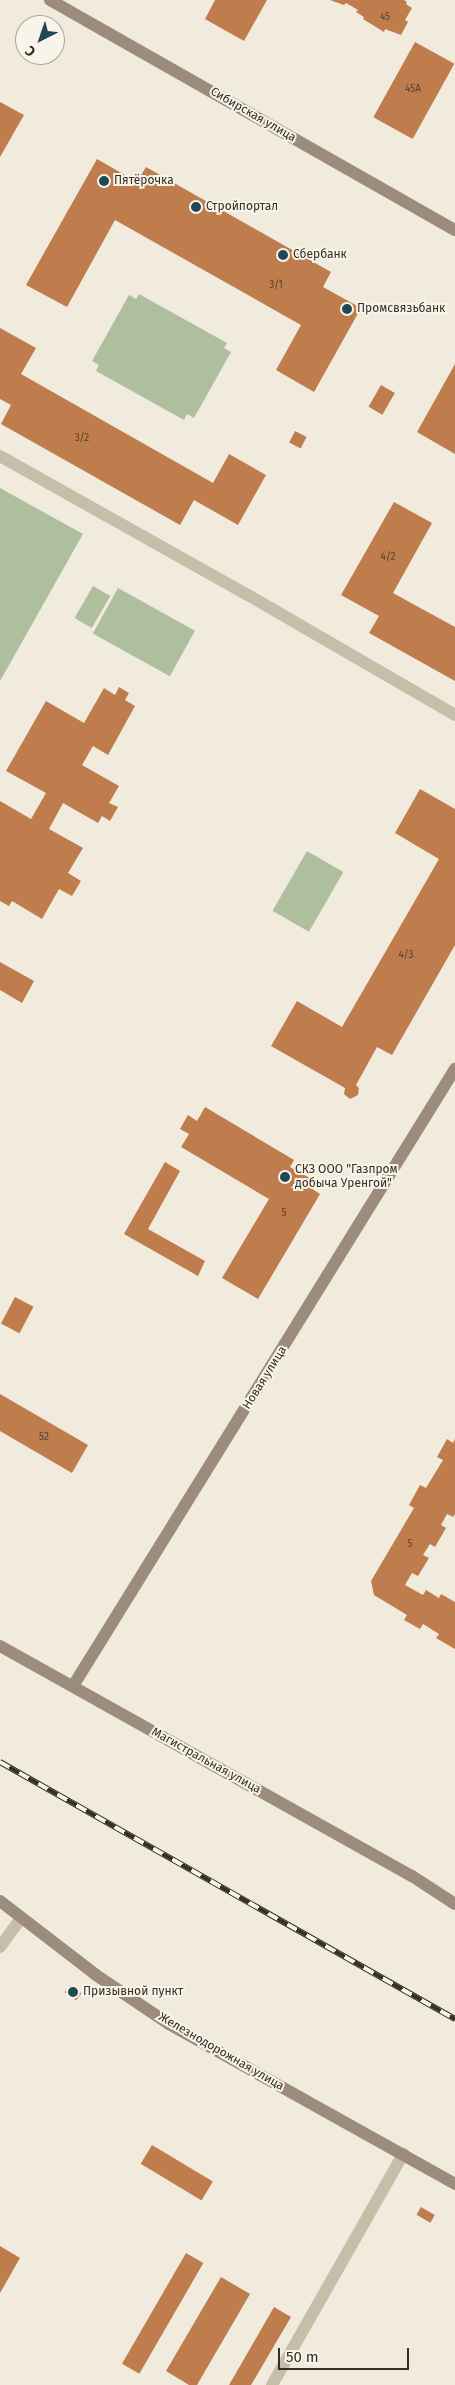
<!DOCTYPE html>
<html>
<head>
<meta charset="utf-8">
<style>
  body { margin:0 }
  #map { position:relative; width:455px; height:2385px; overflow:hidden; background:#f1ebdd; font-family:"Fira Sans",sans-serif }
  div>[style] { position:absolute }
  .green>* { inset:0; background:#aebf9d; transform-origin:0 0 }
  .building>* { inset:0; background:#bf7c4c; transform-origin:0 0 }
  .street>* { height:12px; margin:-6px; padding:0 6px; transform-origin:6px; border-radius:6px; background:#c8bda9 }
  .secondary>* { height:12px; margin:-6px; padding:0 6px; transform-origin:6px; border-radius:6px; background:#9c8c7b }
  .rail>* { height:5.5px; margin-top:-2.75px; transform-origin:0; background:repeating-linear-gradient(90deg,#f8f4e9 0 11px,#362f29 0 22px); box-sizing:border-box; border-block:1px solid #362f29 }
  .dots>* { width:14px; height:14px; translate:-50% -50%; box-sizing:border-box; border:2px solid #f8f4e9; border-radius:50% }
  span { translate:-50% -50%; white-space:nowrap; text-align:center; line-height:1.15; -webkit-text-stroke:4px #f8f4e9; paint-order:stroke }
  .number-label { font-size:10px; color:#584232 }
  .number-label span { -webkit-text-stroke-width:0 }
  .street-label { font-size:12px; color:#362f29 }
  .poi-label { font-size:12px; color:#362f29 }
  .left { translate:0 -50%; text-align:left }
  .north { position:absolute; left:15px; top:15px; width:50px; height:50px; box-sizing:border-box; background:#f8f4e9; border:1px solid #aaa59c; border-radius:50%; rotate:221deg; font-size:14px; font-weight:700; line-height:20px; text-align:center; color:#362f29 }
  .north::after { content:''; display:block; margin:auto; width:18px; height:22px; background:#204855; clip-path:polygon(50% 0,100% 100%,50% 72%,0 100%) }
  .scale { position:absolute; left:278px; top:2348px; width:131px; height:22px; box-sizing:border-box; border:2px solid #362f29; border-top:0; padding-left:6px; font-size:15px; line-height:18px; white-space:nowrap; color:#362f29; -webkit-text-stroke:4px #f8f4e9; paint-order:stroke }
</style>
</head>
<body>
<div id="map">
  <div class="green">
    <div style="clip-path:polygon(139px 294px,227px 343px,224px 348px,231px 352px,194px 418px,187px 414px,184px 420px,96px 371px,99px 365px,92px 361px,129px 295px,136px 299px)"></div>
    <div style="clip-path:polygon(0 488px,83px 534px,0 681px)"></div>
    <div style="left:93px;top:586px;width:20px;height:37px;rotate:30deg"></div>
    <div style="left:118px;top:588px;width:88px;height:52px;rotate:29deg"></div>
    <div style="left:307px;top:851px;width:42px;height:69px;rotate:30deg"></div>
  </div>
  <div class="building">
    <div style="clip-path:polygon(215px 0,267px 0,244px 41px,205px 19px)"></div>
    <div style="clip-path:polygon(330px 0,404px 0,407px 2px,406px 4px,412px 8px,405px 20px,408px 22px,401px 35px,385px 29px,384px 32px,363px 19px,364px 17px,356px 12px,358px 10px,346px 3px,344px 5px)"></div>
    <div style="left:415px;top:42px;width:45px;height:86px;rotate:29deg"></div>
    <div style="clip-path:polygon(0 102px,24px 115px,0 157px)"></div>
    <div style="clip-path:polygon(97px 159px,137px 182px,146px 167px,331px 272px,323px 287px,361px 308px,314px 392px,276px 370px,301px 325px,115px 220px,67px 307px,26px 285px)"></div>
    <div style="clip-path:polygon(0 328px,36px 348px,21px 374px,213px 483px,229px 454px,266px 475px,238px 525px,194px 500px,180px 525px,1px 424px,11px 405px,0 399px)"></div>
    <div style="clip-path:polygon(455px 364px,455px 454px,417px 432px)"></div>
    <div style="left:381px;top:385px;width:16px;height:25px;rotate:30deg"></div>
    <div style="left:295px;top:431px;width:13px;height:13px;rotate:27deg"></div>
    <div style="clip-path:polygon(394px 502px,432px 523px,393px 593px,455px 627px,455px 681px,369px 633px,379px 616px,341px 595px)"></div>
    <div style="clip-path:polygon(119px 687px,129px 693px,125px 700px,135px 706px,108px 755px,93px 746px,82px 765px,119px 786px,109px 803px,118px 807px,110px 821px,102px 816px,98px 823px,63px 803px,49px 829px,83px 848px,68px 873px,81px 881px,72px 896px,59px 889px,42px 919px,12px 901px,9px 906px,0 901px,0 801px,31px 819px,46px 793px,6px 771px,46px 701px,84px 723px,104px 688px,115px 695px)"></div>
    <div style="clip-path:polygon(420px 789px,455px 809px,455px 945px,392px 1055px,377px 1047px,356px 1085px,359px 1088px,358px 1095px,350px 1099px,344px 1094px,345px 1088px,271px 1046px,297px 1001px,342px 1027px,439px 859px,395px 833px)"></div>
    <div style="clip-path:polygon(0 962px,34px 981px,22px 1003px,0 990px)"></div>
    <div style="clip-path:polygon(205px 1107px,294px 1160px,290px 1167px,315px 1181px,311px 1188px,320px 1194px,258px 1299px,222px 1278px,269px 1199px,181px 1147px,189px 1134px,180px 1129px,188px 1115px,197px 1121px)"></div>
    <div style="clip-path:polygon(165px 1162px,180px 1171px,148px 1229px,205px 1261px,198px 1276px,124px 1234px)"></div>
    <div style="left:15px;top:1297px;width:21px;height:30px;rotate:28deg"></div>
    <div style="clip-path:polygon(0 1394px,88px 1445px,72px 1473px,0 1431px)"></div>
    <div style="clip-path:polygon(447px 1439px,453px 1443px,455px 1439px,455px 1514px,453px 1517px,447px 1514px,441px 1525px,446px 1528px,435px 1547px,430px 1544px,423px 1555px,429px 1558px,418px 1576px,412px 1573px,405px 1585px,423px 1595px,426px 1590px,439px 1598px,441px 1594px,455px 1602px,455px 1649px,436px 1638px,439px 1634px,423px 1624px,420px 1629px,404px 1620px,407px 1615px,374px 1595px,371px 1581px,414px 1508px,409px 1505px,420px 1485px,426px 1488px,443px 1460px,437px 1457px)"></div>
    <div style="left:70px;top:1985px;width:14px;height:9px;rotate:36deg"></div>
    <div style="left:152px;top:2145px;width:71px;height:22px;rotate:31deg"></div>
    <div style="left:421px;top:2207px;width:16px;height:9px;rotate:30deg"></div>
    <div style="clip-path:polygon(0 2246px,20px 2258px,0 2293px)"></div>
    <div style="left:186px;top:2253px;width:20px;height:128px;rotate:30deg"></div>
    <div style="clip-path:polygon(221px 2277px,250px 2294px,197px 2385px,189px 2385px,166px 2371px)"></div>
    <div style="clip-path:polygon(274px 2307px,291px 2317px,251px 2385px,229px 2385px)"></div>
  </div>
  <div class="street">
    <div style="left:0;top:456px;width:284px;rotate:29.3deg"></div>
    <div style="left:248px;top:595px;width:239px;rotate:30.1deg"></div>
    <div style="left:0;top:1947px;width:36px;rotate:-54deg"></div>
    <div style="left:272px;top:2385px;width:266px;rotate:-60.4deg"></div>
  </div>
  <div class="secondary">
    <div style="left:50px;top:0;width:466px;rotate:29.6deg"></div>
    <div style="left:0;top:1646px;width:472px;rotate:29.2deg"></div>
    <div style="left:412px;top:1876px;width:51px;rotate:33.1deg"></div>
    <div style="left:73px;top:1686px;width:726px;rotate:-58.24deg"></div>
    <div style="left:0;top:1901px;width:121px;rotate:37.6deg"></div>
    <div style="left:96px;top:1975px;width:88px;rotate:33.9deg"></div>
    <div style="left:169px;top:2024px;width:328px;rotate:29.2deg"></div>
  </div>
  <div class="rail">
    <div style="left:0;top:1762px;width:523px;rotate:29.46deg"></div>
  </div>
  <div class="dots">
    <div style="left:104px;top:181px;background:#204855"></div>
    <div style="left:196px;top:207px;background:#204855"></div>
    <div style="left:283px;top:255px;background:#204855"></div>
    <div style="left:347px;top:309px;background:#204855"></div>
    <div style="left:285px;top:1177px;background:#204855"></div>
    <div style="left:73px;top:1992px;background:#204855"></div>
  </div>
  <div class="number-label">
    <span style="left:385px;top:18px">45</span>
    <span style="left:413px;top:90px">45А</span>
    <span style="left:276px;top:286px">3/1</span>
    <span style="left:82px;top:439px">3/2</span>
    <span style="left:388px;top:558px">4/2</span>
    <span style="left:406px;top:956px">4/3</span>
    <span style="left:284px;top:1214px">5</span>
    <span style="left:44px;top:1438px">52</span>
    <span style="left:410px;top:1545px">5</span>
  </div>
  <div class="street-label">
    <span style="left:253px;top:115px;rotate:30deg">Сибирская улица</span>
    <span style="left:265px;top:1378px;rotate:-58deg">Новая улица</span>
    <span style="left:206px;top:1761px;rotate:29deg">Магистральная улица</span>
    <span style="left:221px;top:2052px;rotate:30deg">Железнодорожная улица</span>
  </div>
  <div class="poi-label">
    <span class="left" style="left:114px;top:181px">Пятёрочка</span>
    <span class="left" style="left:206px;top:207px">Стройпортал</span>
    <span class="left" style="left:293px;top:255px">Сбербанк</span>
    <span class="left" style="left:357px;top:309px">Промсвязьбанк</span>
    <span class="left" style="left:295px;top:1177px">СКЗ ООО "Газпром<br>добыча Уренгой"</span>
    <span class="left" style="left:83px;top:1992px">Призывной пункт</span>
  </div>
  <div class="north">С</div>
  <div class="scale">50 m</div>
</div>
</body>
</html>
